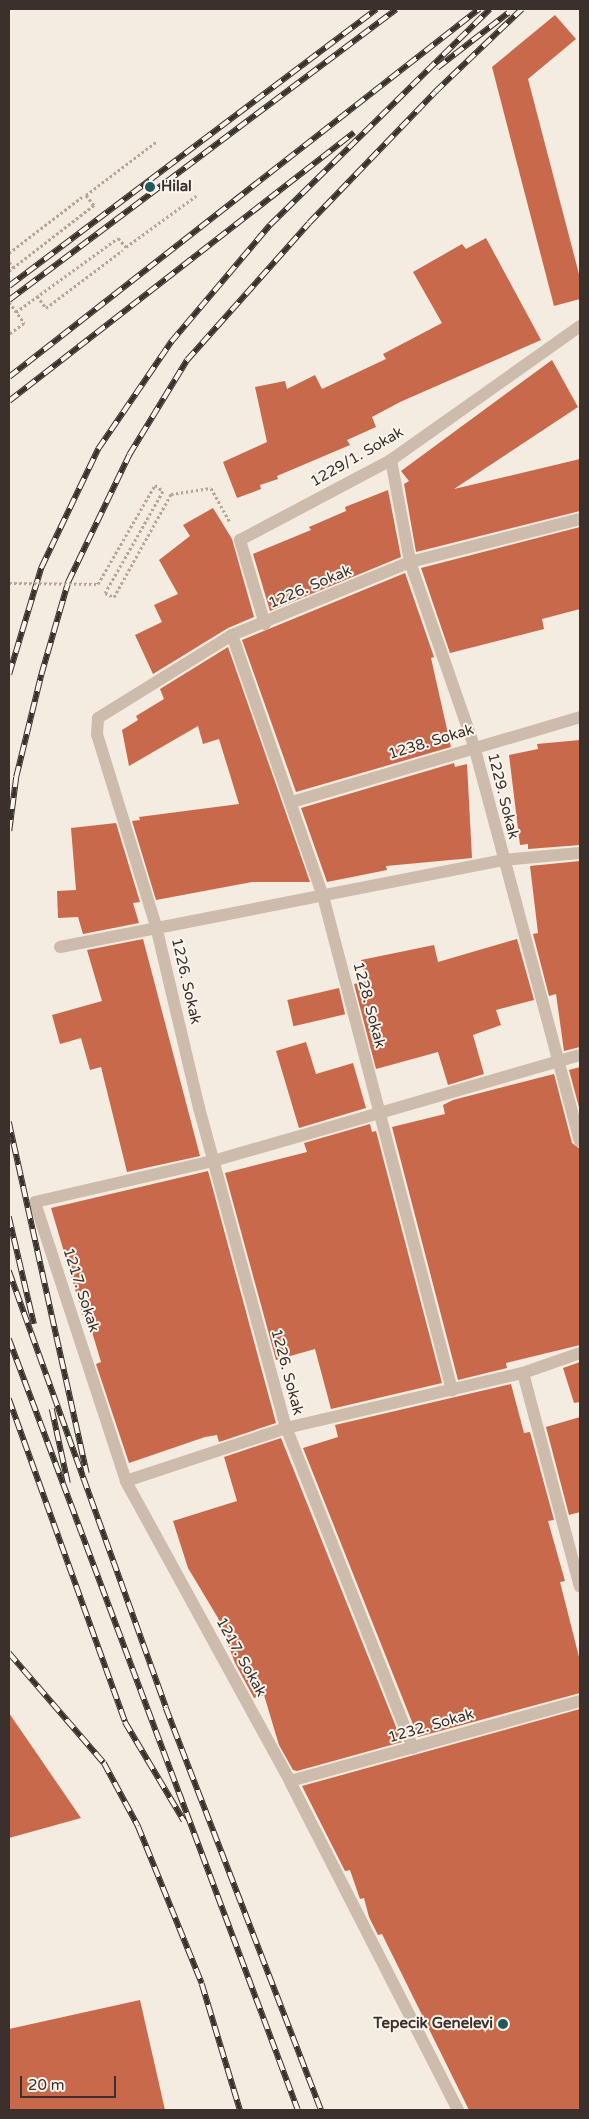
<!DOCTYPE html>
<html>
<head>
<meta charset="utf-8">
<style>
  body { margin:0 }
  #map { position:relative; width:589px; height:2119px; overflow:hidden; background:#f4ebe1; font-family:"Varela Round",sans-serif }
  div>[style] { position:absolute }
  .building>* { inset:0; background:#c8694b; transform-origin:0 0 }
  .path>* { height:3px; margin-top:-1.5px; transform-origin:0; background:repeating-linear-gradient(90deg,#b9a596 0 2.5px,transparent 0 5px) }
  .street>* { height:12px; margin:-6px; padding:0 6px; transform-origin:6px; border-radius:6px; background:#cdbbac }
  .rail>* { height:5.5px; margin-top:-2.75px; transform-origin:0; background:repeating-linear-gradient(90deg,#fbf5ee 0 11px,#3b302b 0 22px); box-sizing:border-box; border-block:1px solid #3b302b }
  .path-bridge>* { height:3px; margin-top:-1.5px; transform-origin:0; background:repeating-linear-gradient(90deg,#b9a596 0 2.5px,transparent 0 5px) }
  .dots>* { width:14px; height:14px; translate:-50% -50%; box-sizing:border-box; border:2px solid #fbf5ee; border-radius:50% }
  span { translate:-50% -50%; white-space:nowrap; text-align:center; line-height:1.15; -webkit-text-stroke:4px #fbf5ee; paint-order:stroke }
  .poi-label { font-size:15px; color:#3b302b; font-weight:700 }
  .left { translate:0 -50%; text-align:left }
  .right { translate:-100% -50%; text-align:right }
  .street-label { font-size:15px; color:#3b302b }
  .frame { position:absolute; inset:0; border:10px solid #3b302b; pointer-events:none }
  .scale { position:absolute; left:20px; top:2076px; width:96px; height:22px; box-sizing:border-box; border:2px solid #3b302b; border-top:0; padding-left:6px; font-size:15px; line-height:18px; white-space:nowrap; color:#3b302b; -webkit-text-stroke:4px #fbf5ee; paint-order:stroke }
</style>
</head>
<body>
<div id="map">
  <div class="building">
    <div style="clip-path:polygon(555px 15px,576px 39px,528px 79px,580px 278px,580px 299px,554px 306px,492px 67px)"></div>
    <div style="clip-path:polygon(486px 238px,541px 340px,400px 402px,372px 417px,376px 427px,347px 440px,350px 445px,277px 476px,278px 479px,260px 485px,261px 489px,237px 498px,223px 462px,267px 442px,255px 387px,285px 381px,287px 389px,315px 375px,322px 389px,386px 359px,383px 354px,442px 323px,413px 272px,462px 244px,466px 249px)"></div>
    <div style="clip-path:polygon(552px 360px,578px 407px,454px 489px,580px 459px,580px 511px,416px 552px,404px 484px,409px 481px,401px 471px)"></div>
    <div style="clip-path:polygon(388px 490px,401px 557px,270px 611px,253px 554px,311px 530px,309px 527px,346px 511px,345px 507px)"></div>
    <div style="clip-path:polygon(213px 508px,232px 539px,254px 617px,228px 628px,153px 674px,135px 635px,162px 622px,154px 605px,178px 594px,159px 560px,190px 536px,183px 525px)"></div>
    <div style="clip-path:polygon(580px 527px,580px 609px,542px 619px,544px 629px,450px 653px,421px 568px)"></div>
    <div style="clip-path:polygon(405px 573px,434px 657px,431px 658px,451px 747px,296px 792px,242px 640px)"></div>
    <div style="clip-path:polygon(228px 647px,310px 882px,252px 882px,156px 900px,132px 821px,140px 820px,139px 817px,239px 804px,219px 739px,203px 744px,198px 726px,129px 766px,122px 730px,138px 720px,136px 716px,164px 699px,160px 689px)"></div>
    <div style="clip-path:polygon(580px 740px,580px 845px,528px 849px,528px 844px,520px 845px,509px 755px,538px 749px,537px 744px)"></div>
    <div style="clip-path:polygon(454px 763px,455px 767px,467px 764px,472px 858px,386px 866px,387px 870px,327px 882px,301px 808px)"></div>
    <div style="clip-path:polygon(116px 823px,140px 902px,133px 903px,139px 923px,83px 934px,78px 917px,58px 918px,57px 891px,76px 890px,71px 828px)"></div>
    <div style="clip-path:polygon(580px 861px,580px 1047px,564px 1051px,556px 994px,549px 996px,533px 934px,538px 933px,530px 866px)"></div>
    <div style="clip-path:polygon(143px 939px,200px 1156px,127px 1172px,101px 1067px,90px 1070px,81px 1038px,60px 1044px,52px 1015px,102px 1001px,87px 950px)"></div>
    <div style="clip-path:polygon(517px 939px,534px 1000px,496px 1010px,501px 1025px,473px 1035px,484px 1074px,448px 1085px,438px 1052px,376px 1069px,354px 984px,366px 981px,361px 960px,434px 945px,438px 962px)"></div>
    <div style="left:339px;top:988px;width:27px;height:53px;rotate:77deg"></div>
    <div style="clip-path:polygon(306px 1042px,316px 1074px,353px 1063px,366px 1108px,299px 1128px,276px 1051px)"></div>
    <div style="clip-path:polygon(580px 1067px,580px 1111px,569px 1070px)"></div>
    <div style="clip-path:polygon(554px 1074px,572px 1143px,580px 1149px,580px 1345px,506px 1363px,507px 1368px,458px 1380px,392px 1127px,445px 1114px,443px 1105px,453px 1100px)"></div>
    <div style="clip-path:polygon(370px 1124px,372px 1132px,376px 1131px,442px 1383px,331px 1409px,315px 1349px,276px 1360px,225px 1173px,307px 1152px,304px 1143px)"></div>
    <div style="clip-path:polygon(208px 1171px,276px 1423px,219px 1442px,217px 1435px,205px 1437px,129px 1463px,96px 1364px,101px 1362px,87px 1315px,83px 1316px,51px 1208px)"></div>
    <div style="clip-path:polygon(580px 1362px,580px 1402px,574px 1403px,563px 1368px)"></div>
    <div style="clip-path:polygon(511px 1384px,524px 1433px,530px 1432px,554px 1520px,548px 1521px,565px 1581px,560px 1582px,580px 1661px,580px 1693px,418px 1737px,303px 1448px,338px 1437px,335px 1425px)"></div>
    <div style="clip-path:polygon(580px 1417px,580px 1512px,569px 1515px,546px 1427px)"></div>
    <div style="clip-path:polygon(281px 1438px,402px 1742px,297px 1771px,293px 1770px,279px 1745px,264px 1695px,254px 1698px,235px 1663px,218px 1618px,188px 1568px,173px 1521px,237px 1501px,224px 1457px)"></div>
    <div style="clip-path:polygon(580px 1709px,580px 2110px,469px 2110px,382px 1934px,378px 1935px,369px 1917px,364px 1898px,360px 1899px,350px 1870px,345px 1871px,302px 1786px)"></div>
    <div style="clip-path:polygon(9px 1713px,81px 1818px,9px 1838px)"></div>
    <div style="clip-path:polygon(140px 2000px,165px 2110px,9px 2110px,9px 2029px)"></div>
  </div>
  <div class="path">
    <div style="left:9px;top:253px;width:92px;rotate:-37.5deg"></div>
    <div style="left:9px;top:262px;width:8px;rotate:50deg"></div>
    <div style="left:9px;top:271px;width:108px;rotate:-37.8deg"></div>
    <div style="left:94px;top:205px;width:13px;rotate:-129deg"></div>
    <div style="left:86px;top:195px;width:88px;rotate:-37.1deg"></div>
    <div style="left:37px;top:296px;width:15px;rotate:53deg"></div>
    <div style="left:46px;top:308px;width:96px;rotate:-37deg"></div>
    <div style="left:9px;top:302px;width:26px;rotate:54deg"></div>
    <div style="left:24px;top:323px;width:19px;rotate:144deg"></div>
    <div style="left:16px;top:312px;width:126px;rotate:-36deg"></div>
    <div style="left:118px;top:238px;width:12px;rotate:48deg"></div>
    <div style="left:126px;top:247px;width:87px;rotate:-36.1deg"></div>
    <div style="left:98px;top:584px;width:114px;rotate:-60.1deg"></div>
    <div style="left:155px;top:485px;width:10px;rotate:37deg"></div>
    <div style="left:163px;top:491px;width:117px;rotate:119.6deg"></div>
    <div style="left:105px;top:593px;width:10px;rotate:24deg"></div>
    <div style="left:114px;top:597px;width:118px;rotate:-61deg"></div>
    <div style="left:171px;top:494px;width:40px;rotate:-8.5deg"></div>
    <div style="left:211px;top:488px;width:38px;rotate:61deg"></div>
  </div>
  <div class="street">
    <div style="left:391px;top:460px;width:104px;rotate:79.4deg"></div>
    <div style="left:410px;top:562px;width:195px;rotate:70.8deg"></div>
    <div style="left:474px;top:746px;width:409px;rotate:75deg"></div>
    <div style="left:265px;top:624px;width:88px;rotate:-106.6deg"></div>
    <div style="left:240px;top:540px;width:171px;rotate:-27.9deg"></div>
    <div style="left:391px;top:460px;width:232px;rotate:-35.3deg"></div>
    <div style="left:232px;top:635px;width:276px;rotate:70.8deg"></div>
    <div style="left:323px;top:896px;width:511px;rotate:75.36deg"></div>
    <div style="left:292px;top:802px;width:300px;rotate:-16.4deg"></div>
    <div style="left:60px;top:947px;width:450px;rotate:-11.1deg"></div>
    <div style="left:502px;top:860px;width:78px;rotate:-5.1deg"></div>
    <div style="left:523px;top:1373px;width:221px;rotate:75.1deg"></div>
    <div style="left:126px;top:1481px;width:169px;rotate:-18.3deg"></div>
    <div style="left:286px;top:1428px;width:243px;rotate:-13.1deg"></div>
    <div style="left:523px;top:1373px;width:60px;rotate:-19.3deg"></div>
    <div style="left:413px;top:1748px;width:344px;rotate:-111.6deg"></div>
    <div style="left:286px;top:1428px;width:332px;rotate:-105.2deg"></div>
    <div style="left:199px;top:1108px;width:187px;rotate:-103.3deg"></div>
    <div style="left:156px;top:926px;width:201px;rotate:-107.1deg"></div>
    <div style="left:97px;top:734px;width:16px;rotate:-86deg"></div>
    <div style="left:98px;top:718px;width:158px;rotate:-31.8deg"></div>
    <div style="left:232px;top:635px;width:192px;rotate:-22.3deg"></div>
    <div style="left:410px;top:562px;width:175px;rotate:-14.2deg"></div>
    <div style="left:290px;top:1781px;width:301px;rotate:-15.4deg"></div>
    <div style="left:458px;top:2110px;width:369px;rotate:-117.1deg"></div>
    <div style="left:290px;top:1781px;width:342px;rotate:-118.7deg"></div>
    <div style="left:126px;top:1481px;width:293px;rotate:-108.1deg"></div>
    <div style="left:35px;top:1202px;width:183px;rotate:-13deg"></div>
    <div style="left:213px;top:1161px;width:382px;rotate:-16.1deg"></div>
  </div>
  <div class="rail">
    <div style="left:437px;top:68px;width:90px;rotate:-37.8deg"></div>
    <div style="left:9px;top:286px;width:460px;rotate:-37deg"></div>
    <div style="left:9px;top:300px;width:484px;rotate:-36.9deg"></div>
    <div style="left:9px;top:377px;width:597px;rotate:-38.06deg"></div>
    <div style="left:9px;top:401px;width:437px;rotate:-37.9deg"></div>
    <div style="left:9px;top:674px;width:111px;rotate:-73.2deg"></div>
    <div style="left:41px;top:568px;width:132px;rotate:-64.4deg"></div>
    <div style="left:98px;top:449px;width:130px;rotate:-55.7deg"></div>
    <div style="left:171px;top:342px;width:153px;rotate:-49.8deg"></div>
    <div style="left:270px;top:225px;width:308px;rotate:-44.5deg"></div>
    <div style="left:9px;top:831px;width:54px;rotate:-82.6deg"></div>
    <div style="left:16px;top:777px;width:105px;rotate:-76.2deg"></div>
    <div style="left:41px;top:675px;width:97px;rotate:-73.8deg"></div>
    <div style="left:68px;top:582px;width:141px;rotate:-64.3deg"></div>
    <div style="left:129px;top:455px;width:111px;rotate:-58.6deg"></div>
    <div style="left:187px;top:360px;width:183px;rotate:-48.3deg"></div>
    <div style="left:309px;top:223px;width:182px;rotate:-46.1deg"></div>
    <div style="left:435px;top:92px;width:120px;rotate:-43.7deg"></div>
    <div style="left:9px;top:1122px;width:360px;rotate:77.5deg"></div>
    <div style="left:9px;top:1217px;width:110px;rotate:76.8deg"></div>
    <div style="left:9px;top:1271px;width:464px;rotate:70.2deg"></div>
    <div style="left:166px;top:1708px;width:431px;rotate:68.9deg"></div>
    <div style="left:9px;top:1339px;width:823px;rotate:69.45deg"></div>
    <div style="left:9px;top:1399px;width:343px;rotate:70.2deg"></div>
    <div style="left:125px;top:1722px;width:115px;rotate:59.2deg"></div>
    <div style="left:52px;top:1409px;width:76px;rotate:77.8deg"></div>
    <div style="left:9px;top:1653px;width:145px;rotate:49.2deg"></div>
    <div style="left:104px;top:1763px;width:72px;rotate:61.6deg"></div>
    <div style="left:138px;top:1826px;width:170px;rotate:67.9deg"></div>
    <div style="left:202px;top:1984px;width:132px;rotate:73.2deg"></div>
  </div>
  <div class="path-bridge">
    <div style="left:9px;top:583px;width:89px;rotate:0.6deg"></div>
  </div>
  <div class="dots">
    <div style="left:150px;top:187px;background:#1f5a5e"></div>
    <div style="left:503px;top:2024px;background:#1f5a5e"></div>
  </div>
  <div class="poi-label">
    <span class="left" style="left:161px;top:187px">Hilal</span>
    <span class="right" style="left:493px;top:2024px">Tepecik Genelevi</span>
  </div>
  <div class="street-label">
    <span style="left:357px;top:457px;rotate:-30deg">1229/1. Sokak</span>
    <span style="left:310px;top:587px;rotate:-23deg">1226. Sokak</span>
    <span style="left:431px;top:742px;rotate:-17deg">1238. Sokak</span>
    <span style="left:503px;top:796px;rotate:76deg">1229. Sokak</span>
    <span style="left:186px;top:981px;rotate:77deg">1226. Sokak</span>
    <span style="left:369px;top:1005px;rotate:75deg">1228. Sokak</span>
    <span style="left:81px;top:1290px;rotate:72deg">1217. Sokak</span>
    <span style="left:287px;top:1372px;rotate:75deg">1226. Sokak</span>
    <span style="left:241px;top:1657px;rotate:61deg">1217. Sokak</span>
    <span style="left:431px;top:1726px;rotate:-16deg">1232. Sokak</span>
  </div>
  <div class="frame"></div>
  <div class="scale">20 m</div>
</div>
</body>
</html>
